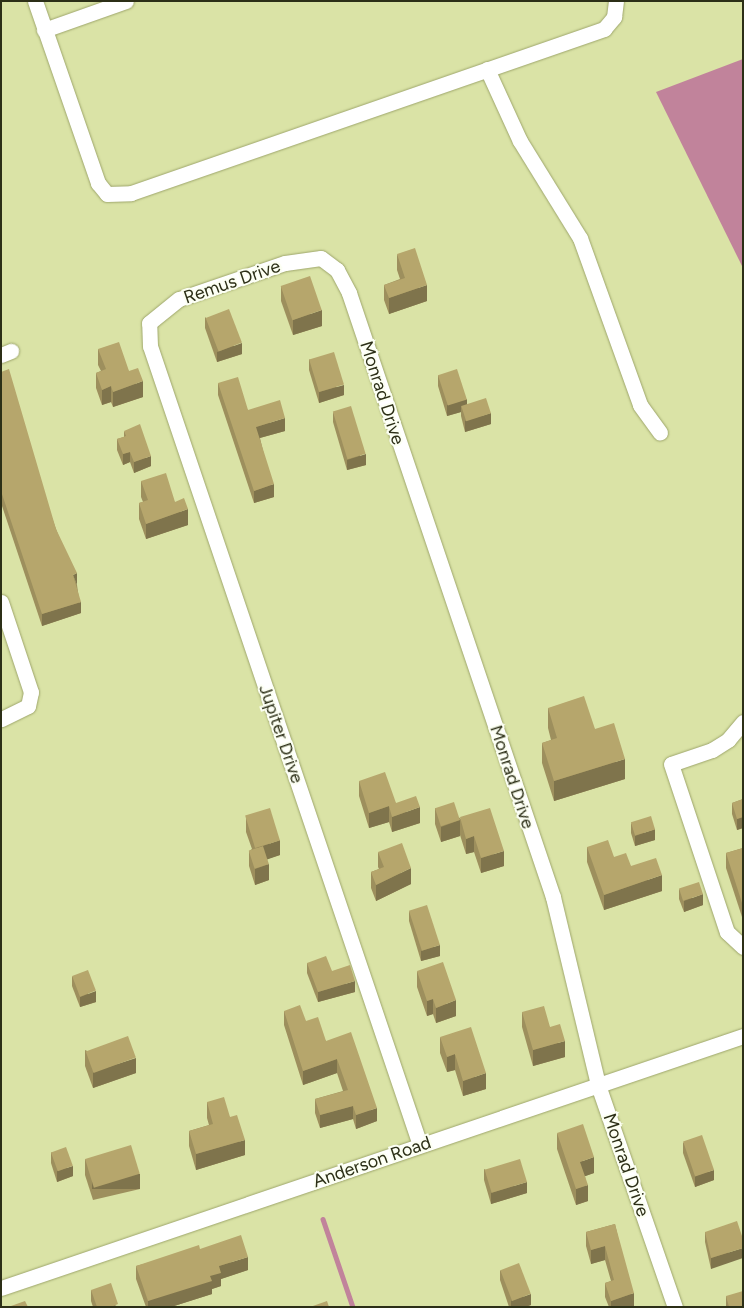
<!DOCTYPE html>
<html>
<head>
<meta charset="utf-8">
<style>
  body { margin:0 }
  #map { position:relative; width:744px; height:1308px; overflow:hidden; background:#dae3a6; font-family:Figtree,sans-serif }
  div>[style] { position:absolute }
  .water>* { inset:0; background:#c1839b }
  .stream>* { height:4.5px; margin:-2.25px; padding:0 2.25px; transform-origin:2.25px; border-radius:2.25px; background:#c1839b }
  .roads { filter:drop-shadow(0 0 1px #9ea66c) drop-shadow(0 0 1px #9ea66c) }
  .minor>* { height:15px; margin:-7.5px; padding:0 7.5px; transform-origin:7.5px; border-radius:7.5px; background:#fff }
  .wall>* { inset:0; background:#9d8f5d }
  .shaded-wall>* { inset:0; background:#7f744c; transform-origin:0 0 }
  .building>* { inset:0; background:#b6a66c; transform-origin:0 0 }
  span { translate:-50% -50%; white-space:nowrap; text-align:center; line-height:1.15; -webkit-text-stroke:4px #fcfff3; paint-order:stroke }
  .street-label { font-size:18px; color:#2c2f17 }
  .frame { position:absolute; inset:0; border:2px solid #2c2f17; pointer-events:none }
</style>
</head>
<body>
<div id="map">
  <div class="water">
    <div style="clip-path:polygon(743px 59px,743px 268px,656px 92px)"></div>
  </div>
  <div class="stream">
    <div style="left:323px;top:1219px;width:93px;rotate:71.2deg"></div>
  </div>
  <div class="roads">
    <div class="minor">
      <div style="left:35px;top:1px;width:193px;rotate:70.9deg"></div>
      <div style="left:98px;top:183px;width:14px;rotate:51deg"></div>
      <div style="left:107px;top:194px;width:24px;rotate:-2deg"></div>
      <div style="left:131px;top:193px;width:501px;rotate:-19.12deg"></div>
      <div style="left:604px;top:29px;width:16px;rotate:-50deg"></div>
      <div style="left:614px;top:17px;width:16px;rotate:-83deg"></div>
      <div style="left:44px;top:30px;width:87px;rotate:-19.5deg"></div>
      <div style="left:487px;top:69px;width:79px;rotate:65.4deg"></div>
      <div style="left:520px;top:141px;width:114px;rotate:58.3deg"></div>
      <div style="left:580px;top:238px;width:177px;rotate:70.2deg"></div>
      <div style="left:640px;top:405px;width:34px;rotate:54deg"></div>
      <div style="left:1px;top:355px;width:11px;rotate:-22deg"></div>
      <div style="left:1px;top:602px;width:95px;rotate:71.6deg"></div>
      <div style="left:31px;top:692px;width:14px;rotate:102deg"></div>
      <div style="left:28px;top:706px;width:30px;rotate:154deg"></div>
      <div style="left:743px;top:722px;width:23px;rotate:130deg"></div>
      <div style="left:728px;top:740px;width:19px;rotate:148deg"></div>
      <div style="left:712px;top:750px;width:43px;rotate:161.1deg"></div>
      <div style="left:671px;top:764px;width:177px;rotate:71.6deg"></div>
      <div style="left:727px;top:932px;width:22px;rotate:43deg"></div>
      <div style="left:420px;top:1145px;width:843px;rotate:-108.67deg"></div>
      <div style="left:150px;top:346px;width:23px;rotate:-92deg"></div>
      <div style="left:149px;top:323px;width:38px;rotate:-39deg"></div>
      <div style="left:179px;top:299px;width:112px;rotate:-18.8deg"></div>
      <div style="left:285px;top:263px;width:36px;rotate:-8deg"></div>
      <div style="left:321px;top:258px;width:20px;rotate:37deg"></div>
      <div style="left:337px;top:270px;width:26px;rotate:62deg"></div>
      <div style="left:349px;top:293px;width:638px;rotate:71.34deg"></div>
      <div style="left:553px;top:897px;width:193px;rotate:76.5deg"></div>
      <div style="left:598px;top:1085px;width:235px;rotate:70.9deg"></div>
      <div style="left:1px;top:1288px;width:784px;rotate:-18.76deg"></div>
    </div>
  </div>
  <div class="wall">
    <div style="clip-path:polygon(397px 254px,427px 301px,389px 314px,384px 300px,384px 285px,400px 279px,397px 270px)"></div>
    <div style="clip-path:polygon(281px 286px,322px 326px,293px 335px,281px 301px)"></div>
    <div style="clip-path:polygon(205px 317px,242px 354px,217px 362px,205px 328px)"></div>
    <div style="clip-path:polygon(98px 349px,129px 371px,143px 397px,113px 407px,111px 402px,102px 405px,96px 388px,96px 373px,101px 371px,98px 365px)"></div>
    <div style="clip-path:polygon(309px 359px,344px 395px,319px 403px,309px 370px)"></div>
    <div style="clip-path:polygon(1px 372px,56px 529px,77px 585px,81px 613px,42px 626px,1px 503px)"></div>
    <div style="clip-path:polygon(438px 375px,467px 404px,491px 424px,465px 432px,461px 416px,461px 412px,447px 416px,438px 386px)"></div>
    <div style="clip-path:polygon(218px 383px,248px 410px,285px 431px,260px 438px,274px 497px,254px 503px,218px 395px)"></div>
    <div style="clip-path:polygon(333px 412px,366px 465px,347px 470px,333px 422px)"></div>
    <div style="clip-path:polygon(124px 431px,151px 466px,134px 473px,130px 462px,123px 465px,117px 450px,117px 439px,124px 437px)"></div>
    <div style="clip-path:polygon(141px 481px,175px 502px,188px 525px,146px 539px,139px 519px,139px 503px,143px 502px,141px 497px)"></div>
    <div style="clip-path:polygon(548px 708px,595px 729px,625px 779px,554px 801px,542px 763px,542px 743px,551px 740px,548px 728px)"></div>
    <div style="clip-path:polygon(359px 781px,396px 803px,420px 823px,392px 832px,389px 822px,369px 828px,359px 796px)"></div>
    <div style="clip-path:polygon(743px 799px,743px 828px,737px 830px,732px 814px,732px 803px)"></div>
    <div style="clip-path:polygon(435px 808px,460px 818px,504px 866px,481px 873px,474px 852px,466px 854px,460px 835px,460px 836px,441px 842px,435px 824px)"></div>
    <div style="clip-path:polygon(246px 817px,280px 855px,267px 859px,269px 880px,255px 885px,249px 866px,249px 851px,252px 849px,246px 832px)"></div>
    <div style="clip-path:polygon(631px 823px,655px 840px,635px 846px,631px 833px)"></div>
    <div style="clip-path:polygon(587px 847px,614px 857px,631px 866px,662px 891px,604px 910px,587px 862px)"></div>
    <div style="clip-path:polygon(743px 848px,743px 920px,726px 868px,726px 853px)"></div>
    <div style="clip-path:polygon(378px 852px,411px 884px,376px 901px,371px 888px,371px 872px,379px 869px,378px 867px)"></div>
    <div style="clip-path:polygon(679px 889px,703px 905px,684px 912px,679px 899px)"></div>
    <div style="clip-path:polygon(409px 911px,440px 956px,421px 961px,409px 921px)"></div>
    <div style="clip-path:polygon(307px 963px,332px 971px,355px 992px,318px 1002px,307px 973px)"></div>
    <div style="clip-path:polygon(417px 971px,456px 1016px,436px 1023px,433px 1014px,427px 1016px,417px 987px)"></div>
    <div style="clip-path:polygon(72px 976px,96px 1002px,80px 1007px,72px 986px)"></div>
    <div style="clip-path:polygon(284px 1011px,306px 1021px,326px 1041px,377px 1121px,356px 1129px,353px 1119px,320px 1128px,315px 1113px,315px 1099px,343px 1091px,337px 1073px,303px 1085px,284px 1025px)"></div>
    <div style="clip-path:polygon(522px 1012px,550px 1027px,565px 1057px,533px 1066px,522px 1027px)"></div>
    <div style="clip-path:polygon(440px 1037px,486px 1089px,463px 1096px,455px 1070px,447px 1072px,440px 1053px)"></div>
    <div style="clip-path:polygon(85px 1050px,136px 1073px,93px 1088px,85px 1066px)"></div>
    <div style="clip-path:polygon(207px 1102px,230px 1117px,245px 1155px,196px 1170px,189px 1146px,189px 1131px,209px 1125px,207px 1118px)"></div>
    <div style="clip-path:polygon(557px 1133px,594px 1173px,585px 1176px,588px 1201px,576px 1205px,557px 1149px)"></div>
    <div style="clip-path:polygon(683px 1142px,714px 1180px,695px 1187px,683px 1153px)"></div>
    <div style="clip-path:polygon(51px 1152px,73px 1176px,57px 1182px,51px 1163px)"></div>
    <div style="clip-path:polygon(85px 1159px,140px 1189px,93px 1200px,85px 1175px)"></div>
    <div style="clip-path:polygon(484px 1169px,527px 1193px,491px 1204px,484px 1180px)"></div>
    <div style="clip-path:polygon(615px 1224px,634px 1307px,609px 1307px,605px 1297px,605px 1283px,611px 1281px,605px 1260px,591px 1264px,586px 1246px,586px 1232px)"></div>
    <div style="clip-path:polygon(705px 1232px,743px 1239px,711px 1269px,705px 1242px)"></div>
    <div style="clip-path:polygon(200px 1249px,248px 1270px,221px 1279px,221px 1286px,212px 1289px,212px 1294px,171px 1307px,146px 1307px,136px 1279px,136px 1266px)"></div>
    <div style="clip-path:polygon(500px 1270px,531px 1305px,525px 1307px,509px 1307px,500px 1280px)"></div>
    <div style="clip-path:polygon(91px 1290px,118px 1307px,93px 1307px,91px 1301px)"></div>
    <div style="clip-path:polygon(726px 1296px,743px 1307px,726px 1307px)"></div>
  </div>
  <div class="shaded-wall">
    <div style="clip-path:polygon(427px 285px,427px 301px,389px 314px,389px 298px)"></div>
    <div style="clip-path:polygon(322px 310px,322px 326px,293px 335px,293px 320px)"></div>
    <div style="clip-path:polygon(242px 343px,242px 354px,217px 362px,217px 352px)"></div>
    <div style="clip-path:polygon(143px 381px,143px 397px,113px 407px,113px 392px)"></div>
    <div style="clip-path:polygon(344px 385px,344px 395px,319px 403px,319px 392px)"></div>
    <div style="clip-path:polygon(111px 386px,111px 402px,102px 405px,102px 390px)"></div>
    <div style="clip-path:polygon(467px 399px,467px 410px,461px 406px,461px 412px,447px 416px,447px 405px)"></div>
    <div style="clip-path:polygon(491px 413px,491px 424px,465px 432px,465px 421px)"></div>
    <div style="clip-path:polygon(285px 418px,285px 431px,256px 439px,256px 427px)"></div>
    <div style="clip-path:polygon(130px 452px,130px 462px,123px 465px,123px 454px)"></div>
    <div style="clip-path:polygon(366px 454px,366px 465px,347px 470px,347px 460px)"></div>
    <div style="clip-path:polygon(151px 456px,151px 466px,134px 473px,134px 462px)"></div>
    <div style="clip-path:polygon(274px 484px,274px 497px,254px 503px,254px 491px)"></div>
    <div style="clip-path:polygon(188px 509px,188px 525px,146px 539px,146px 524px)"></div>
    <div style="clip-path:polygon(77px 573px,77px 585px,73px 575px)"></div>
    <div style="clip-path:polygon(81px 602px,81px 613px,42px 626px,42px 614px)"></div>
    <div style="clip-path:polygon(625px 759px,625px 779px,554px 801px,554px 781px)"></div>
    <div style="clip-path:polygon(389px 806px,389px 822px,369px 828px,369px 813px)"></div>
    <div style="clip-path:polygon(420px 807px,420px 823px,392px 832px,392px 817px)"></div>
    <div style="clip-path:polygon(743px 817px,743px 828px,737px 830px,737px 819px)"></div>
    <div style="clip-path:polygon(460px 820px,460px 836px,441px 842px,441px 827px)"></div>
    <div style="clip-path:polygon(655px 829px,655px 840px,635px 846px,635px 836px)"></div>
    <div style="clip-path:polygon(474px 836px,474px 852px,466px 854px,466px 839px)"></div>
    <div style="clip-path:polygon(280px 840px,280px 855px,257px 863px,257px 848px)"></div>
    <div style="clip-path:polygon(504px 851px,504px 866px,481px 873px,481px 858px)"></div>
    <div style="clip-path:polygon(269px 864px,269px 880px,255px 885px,255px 869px)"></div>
    <div style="clip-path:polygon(411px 868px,411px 884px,376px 901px,376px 885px)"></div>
    <div style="clip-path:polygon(662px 875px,662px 891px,604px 910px,604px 895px)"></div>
    <div style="clip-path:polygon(703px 894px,703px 905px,684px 912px,684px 901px)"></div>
    <div style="clip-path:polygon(440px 945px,440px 956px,421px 961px,421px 951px)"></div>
    <div style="clip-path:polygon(355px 981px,355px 992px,318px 1002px,318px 992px)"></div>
    <div style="clip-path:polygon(96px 991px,96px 1002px,80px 1007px,80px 997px)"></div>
    <div style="clip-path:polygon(433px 999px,433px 1014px,427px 1016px,427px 1001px)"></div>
    <div style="clip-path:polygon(456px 1000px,456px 1016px,436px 1023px,436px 1008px)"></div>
    <div style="clip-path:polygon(565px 1041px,565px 1057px,533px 1066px,533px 1050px)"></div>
    <div style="clip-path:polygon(455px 1054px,455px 1070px,447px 1072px,447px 1057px)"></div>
    <div style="clip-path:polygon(136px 1058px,136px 1073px,93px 1088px,93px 1072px)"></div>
    <div style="clip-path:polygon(337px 1059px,337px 1073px,303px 1085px,303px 1071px)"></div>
    <div style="clip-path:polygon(486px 1073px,486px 1089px,463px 1096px,463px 1081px)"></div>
    <div style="clip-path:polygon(353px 1106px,353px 1119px,320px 1128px,320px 1115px)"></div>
    <div style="clip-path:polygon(377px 1108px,377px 1121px,356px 1129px,356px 1115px)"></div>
    <div style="clip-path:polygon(245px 1140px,245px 1155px,196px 1170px,196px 1154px)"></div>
    <div style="clip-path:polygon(594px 1157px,594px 1173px,580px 1178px,580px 1162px)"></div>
    <div style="clip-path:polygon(73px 1166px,73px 1176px,57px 1182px,57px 1171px)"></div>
    <div style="clip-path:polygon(714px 1170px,714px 1180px,695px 1187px,695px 1176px)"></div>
    <div style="left:140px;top:1174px;width:15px;height:48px;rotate:90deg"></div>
    <div style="clip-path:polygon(527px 1182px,527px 1193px,491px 1204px,491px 1193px)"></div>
    <div style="clip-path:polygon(588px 1185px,588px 1201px,576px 1205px,576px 1189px)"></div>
    <div style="clip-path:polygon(605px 1246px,605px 1260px,591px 1264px,591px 1250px)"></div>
    <div style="clip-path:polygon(743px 1248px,743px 1258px,711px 1269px,711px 1258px)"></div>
    <div style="clip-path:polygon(248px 1257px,248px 1270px,221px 1279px,221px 1286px,212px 1289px,212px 1294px,171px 1307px,148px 1307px,148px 1301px,219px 1266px)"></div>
    <div style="clip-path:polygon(634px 1293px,634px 1307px,611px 1307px,611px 1301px)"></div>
    <div style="clip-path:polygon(531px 1294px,531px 1305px,525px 1307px,511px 1307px,511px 1301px)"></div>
  </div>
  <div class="building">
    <div style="clip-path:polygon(415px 248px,427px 285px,389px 298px,384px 285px,405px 278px,397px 254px)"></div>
    <div style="left:310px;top:276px;width:36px;height:31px;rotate:71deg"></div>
    <div style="left:229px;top:309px;width:36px;height:25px;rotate:69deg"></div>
    <div style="clip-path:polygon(119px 342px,129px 371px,138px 368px,143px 381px,113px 392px,111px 386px,102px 390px,96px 373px,106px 369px,98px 349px)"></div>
    <div style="left:334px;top:352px;width:34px;height:26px;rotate:73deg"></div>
    <div style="clip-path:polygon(9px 369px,56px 529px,77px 573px,73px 575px,81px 602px,42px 614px,1px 491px,1px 372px)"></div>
    <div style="left:457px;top:369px;width:32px;height:20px;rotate:72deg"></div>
    <div style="clip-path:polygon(238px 377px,248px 410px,280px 400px,285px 418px,256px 427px,274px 484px,254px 491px,218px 383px)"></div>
    <div style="left:486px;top:398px;width:16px;height:26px;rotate:72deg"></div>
    <div style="left:351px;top:406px;width:50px;height:19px;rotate:73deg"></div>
    <div style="clip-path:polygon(140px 424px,151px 456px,134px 462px,130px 452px,123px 454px,117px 439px,126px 436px,124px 431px)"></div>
    <div style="clip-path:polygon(166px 473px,175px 502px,184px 498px,188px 509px,146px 524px,139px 503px,148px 500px,141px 481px)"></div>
    <div style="clip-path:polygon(584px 696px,595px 729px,614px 723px,625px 759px,554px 781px,542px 743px,557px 738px,548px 708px)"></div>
    <div style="clip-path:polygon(385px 772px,396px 803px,416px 796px,420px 807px,392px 817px,389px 806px,369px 813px,359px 781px)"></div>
    <div style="clip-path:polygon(743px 799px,743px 817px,737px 819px,732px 803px)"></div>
    <div style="left:454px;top:802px;width:19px;height:20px;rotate:72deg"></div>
    <div style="left:270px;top:808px;width:34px;height:26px;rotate:73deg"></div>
    <div style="clip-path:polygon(490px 808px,504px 851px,481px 858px,474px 836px,466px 839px,460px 817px)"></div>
    <div style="left:651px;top:816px;width:14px;height:21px;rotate:73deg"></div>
    <div style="clip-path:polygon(608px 840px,614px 857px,626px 853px,631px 866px,656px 858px,662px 875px,604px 895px,587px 847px)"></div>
    <div style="clip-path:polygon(402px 843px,411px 868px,376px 885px,371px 872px,384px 867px,378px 852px)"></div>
    <div style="left:263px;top:846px;width:19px;height:15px;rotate:72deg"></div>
    <div style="clip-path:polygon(743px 848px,743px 906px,726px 853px)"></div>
    <div style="left:699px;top:882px;width:13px;height:21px;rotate:72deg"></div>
    <div style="left:427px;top:905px;width:42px;height:19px;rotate:72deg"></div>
    <div style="clip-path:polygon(326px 956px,332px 971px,350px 965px,355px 981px,318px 992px,307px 963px)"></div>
    <div style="clip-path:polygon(443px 962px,456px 1000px,436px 1008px,433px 999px,427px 1001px,417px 971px)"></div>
    <div style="left:88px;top:970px;width:22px;height:17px;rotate:69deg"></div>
    <div style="clip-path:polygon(300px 1005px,306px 1021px,318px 1017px,326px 1041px,351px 1032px,377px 1108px,356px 1115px,353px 1106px,320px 1115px,315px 1099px,348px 1090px,337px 1059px,303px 1071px,284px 1011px)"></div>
    <div style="clip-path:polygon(544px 1006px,550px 1027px,560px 1024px,565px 1041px,533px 1050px,522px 1012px)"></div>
    <div style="clip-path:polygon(471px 1027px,486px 1073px,463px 1081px,455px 1054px,447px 1057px,440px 1037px)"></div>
    <div style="left:128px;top:1036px;width:23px;height:45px;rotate:70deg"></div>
    <div style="clip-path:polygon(224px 1097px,230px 1117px,237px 1115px,245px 1140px,196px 1154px,189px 1131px,213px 1124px,207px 1102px)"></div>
    <div style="clip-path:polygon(583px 1124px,594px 1157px,580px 1162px,588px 1185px,576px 1189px,557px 1133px)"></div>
    <div style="left:702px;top:1135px;width:37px;height:20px;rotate:71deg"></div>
    <div style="left:131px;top:1145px;width:30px;height:48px;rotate:73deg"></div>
    <div style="left:66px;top:1147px;width:20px;height:16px;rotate:70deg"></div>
    <div style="left:520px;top:1159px;width:24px;height:37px;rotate:73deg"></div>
    <div style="clip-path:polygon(737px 1221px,743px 1239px,743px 1248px,711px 1258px,705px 1232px)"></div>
    <div style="clip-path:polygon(615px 1224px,634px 1293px,611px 1301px,605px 1283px,614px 1280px,605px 1246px,591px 1250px,586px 1232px)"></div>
    <div style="clip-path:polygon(241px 1235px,248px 1257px,219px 1266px,221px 1273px,210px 1276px,212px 1281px,148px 1301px,136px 1266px,199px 1245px,200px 1249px)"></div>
    <div style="left:519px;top:1263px;width:33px;height:20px;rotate:69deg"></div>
    <div style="clip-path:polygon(111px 1283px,118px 1304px,111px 1307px,97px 1307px,91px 1290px)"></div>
    <div style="clip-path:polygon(743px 1291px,743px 1307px,729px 1307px,726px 1296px)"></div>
    <div style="clip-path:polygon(25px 1301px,28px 1307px,11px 1307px,11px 1306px)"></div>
    <div style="clip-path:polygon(327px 1301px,329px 1307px,310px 1307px)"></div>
  </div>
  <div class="street-label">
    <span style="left:232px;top:282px;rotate:-19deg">Remus Drive</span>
    <span style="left:382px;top:393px;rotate:72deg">Monrad Drive</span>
    <span style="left:281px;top:734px;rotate:71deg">Jupiter Drive</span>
    <span style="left:512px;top:777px;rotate:72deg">Monrad Drive</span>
    <span style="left:372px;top:1162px;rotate:-19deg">Anderson Road</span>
    <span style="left:626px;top:1165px;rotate:71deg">Monrad Drive</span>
  </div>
  <div class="frame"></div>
</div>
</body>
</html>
